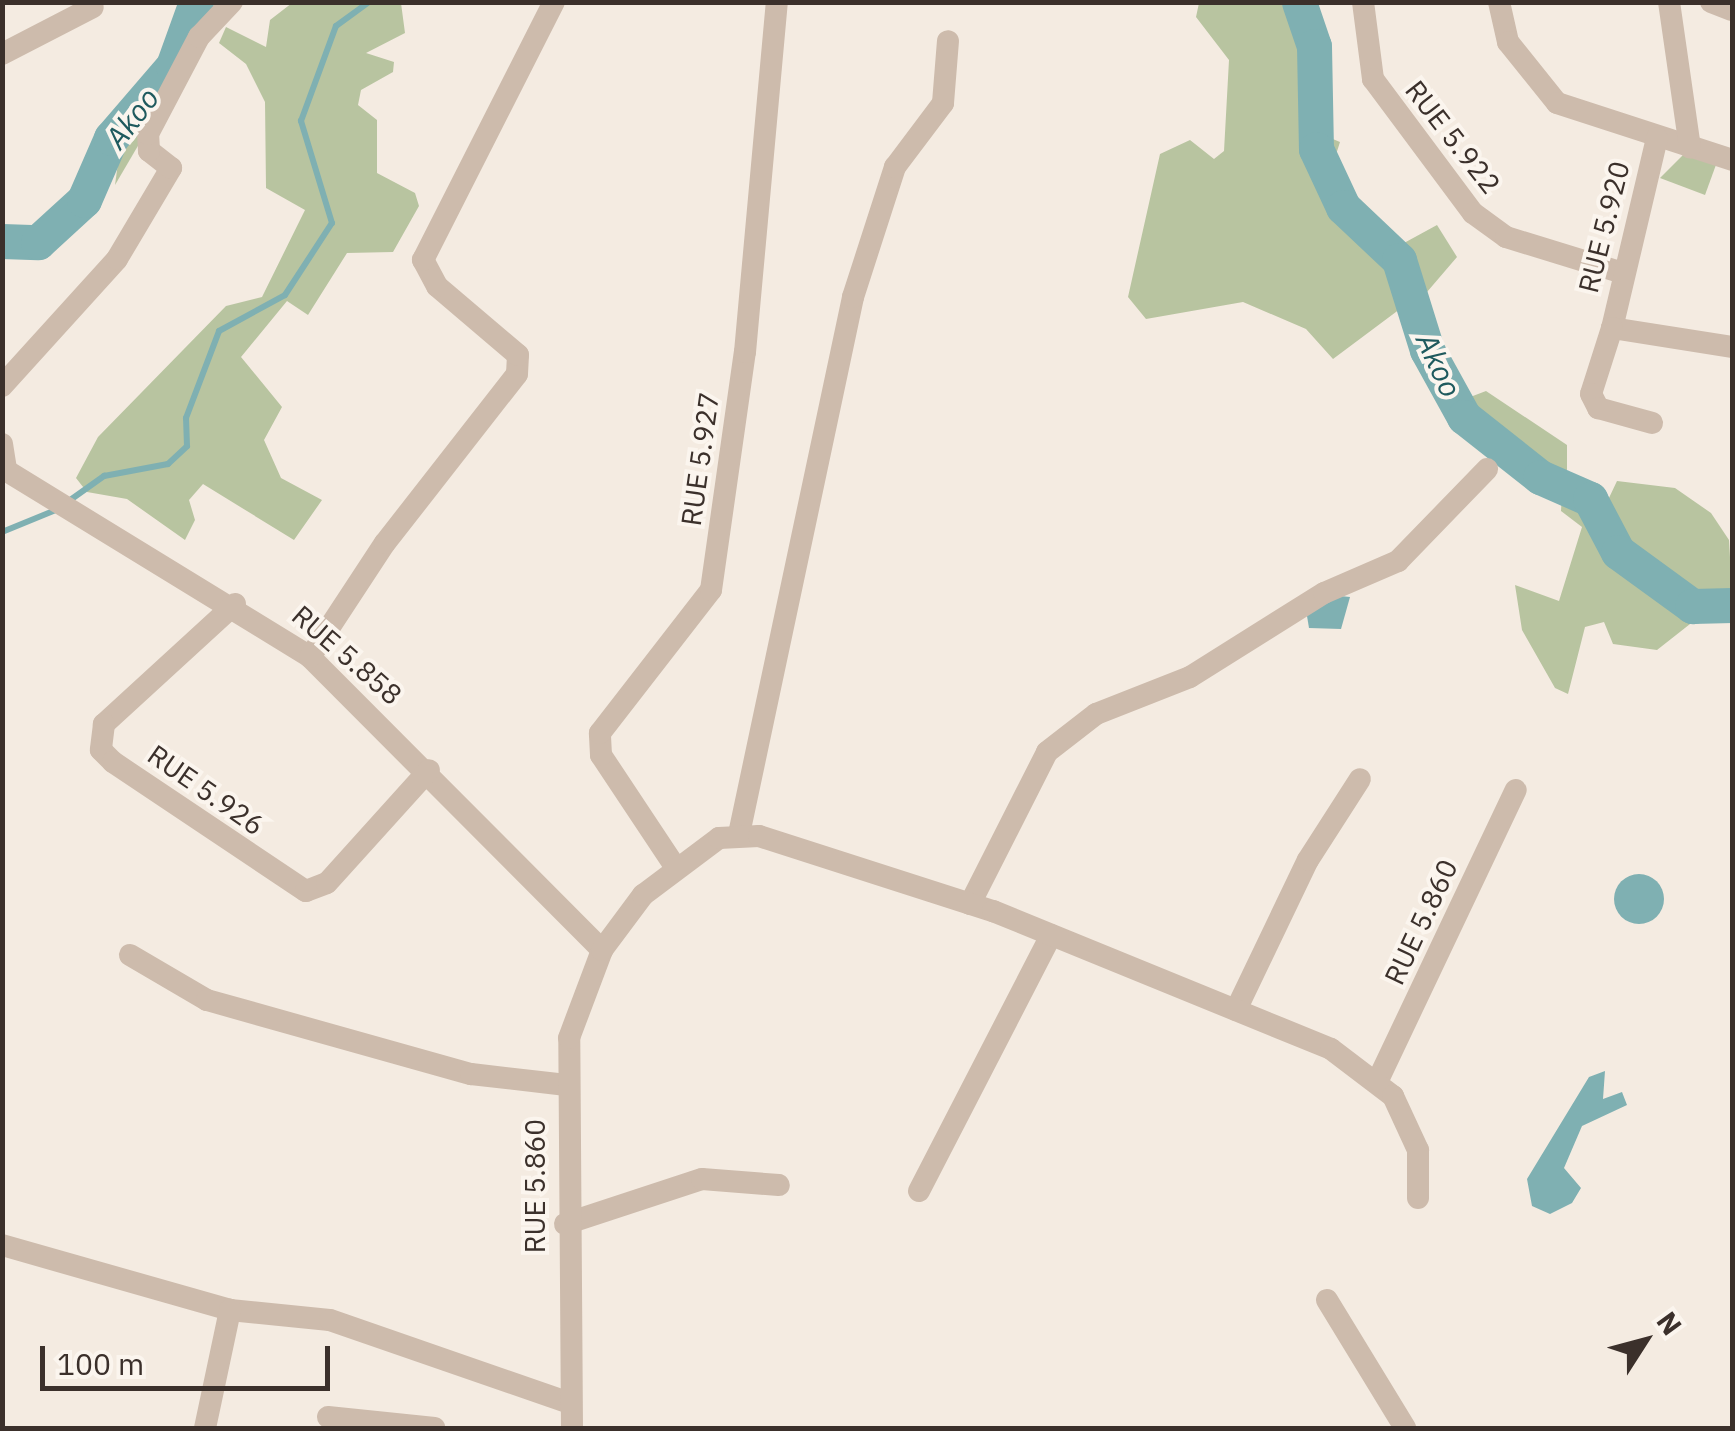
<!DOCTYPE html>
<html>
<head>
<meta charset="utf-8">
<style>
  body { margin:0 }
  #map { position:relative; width:1735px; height:1431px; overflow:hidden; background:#f4ebe1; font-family:"IBM Plex Sans",sans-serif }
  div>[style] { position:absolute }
  .green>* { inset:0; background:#b8c4a0 }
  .water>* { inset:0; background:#7fb0b2 }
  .round { border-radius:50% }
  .stream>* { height:6px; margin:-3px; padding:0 3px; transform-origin:3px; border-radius:3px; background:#7fb0b2 }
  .river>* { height:35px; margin:-17.5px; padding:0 17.5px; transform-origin:17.5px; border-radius:17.5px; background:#7fb0b2 }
  .minor>* { height:22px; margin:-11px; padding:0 11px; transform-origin:11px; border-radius:11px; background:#cdbbac }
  span { translate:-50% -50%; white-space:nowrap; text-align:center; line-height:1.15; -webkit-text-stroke:8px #fbf5ee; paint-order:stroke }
  .street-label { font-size:28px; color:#3b302b }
  .water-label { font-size:30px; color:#1f5a5e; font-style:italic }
  .frame { position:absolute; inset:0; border:5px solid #3b302b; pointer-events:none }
  .north { position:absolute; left:1595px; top:1291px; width:100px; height:100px; -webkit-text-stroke:8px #fbf5ee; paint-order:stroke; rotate:54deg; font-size:28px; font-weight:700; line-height:40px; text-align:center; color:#3b302b }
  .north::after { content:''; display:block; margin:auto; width:35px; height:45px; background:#3b302b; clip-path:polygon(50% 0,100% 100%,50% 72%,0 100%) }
  .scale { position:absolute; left:40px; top:1346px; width:290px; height:45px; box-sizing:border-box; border:5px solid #3b302b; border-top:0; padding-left:12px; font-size:30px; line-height:35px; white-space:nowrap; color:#3b302b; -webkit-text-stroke:8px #fbf5ee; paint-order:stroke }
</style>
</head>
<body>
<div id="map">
  <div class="green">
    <div style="clip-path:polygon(188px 3px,207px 3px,190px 57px,115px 185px,123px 127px)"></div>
    <div style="clip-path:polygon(292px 3px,401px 3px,405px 33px,366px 53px,394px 62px,393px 72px,361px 90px,358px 105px,377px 120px,377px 173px,415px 193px,419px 206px,393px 252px,347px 253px,308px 315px,287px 301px,241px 357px,282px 407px,264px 440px,281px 478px,322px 500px,294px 540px,203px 484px,189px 500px,195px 520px,185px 540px,127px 499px,87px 492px,76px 478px,98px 437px,226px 306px,262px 297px,305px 210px,266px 188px,265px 102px,246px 64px,219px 43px,226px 27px,266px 47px,270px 20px)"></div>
    <div style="clip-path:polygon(1199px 3px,1311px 3px,1328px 137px,1340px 142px,1332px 167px,1353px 192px,1345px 201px,1393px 249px,1437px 225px,1457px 257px,1421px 299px,1439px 358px,1465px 399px,1486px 391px,1567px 445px,1567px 484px,1608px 500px,1617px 481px,1675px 488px,1711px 513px,1729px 540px,1732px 591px,1657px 650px,1613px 644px,1604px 622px,1585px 627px,1568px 694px,1555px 688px,1522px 630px,1515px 585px,1559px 601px,1582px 527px,1561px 511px,1562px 490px,1479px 442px,1411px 332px,1420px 323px,1408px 303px,1333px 359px,1306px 329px,1243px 302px,1146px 319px,1128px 297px,1160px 154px,1190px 140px,1214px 159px,1224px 151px,1229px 60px,1196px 17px)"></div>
    <div style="clip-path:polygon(1686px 152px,1717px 162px,1705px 195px,1660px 178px)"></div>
  </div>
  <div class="water">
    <div style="clip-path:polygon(1331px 595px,1350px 597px,1341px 629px,1309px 628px,1306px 610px)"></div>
    <div class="round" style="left:1614px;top:874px;width:50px;height:50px"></div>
    <div style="clip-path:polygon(1605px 1071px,1603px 1099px,1622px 1092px,1627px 1105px,1582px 1126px,1564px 1168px,1581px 1188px,1572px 1203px,1550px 1214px,1532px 1206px,1527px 1179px,1589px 1077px)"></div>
  </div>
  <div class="stream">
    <div style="left:66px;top:503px;width:47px;rotate:-35.4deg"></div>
    <div style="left:104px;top:476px;width:65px;rotate:-10.6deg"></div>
    <div style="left:168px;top:464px;width:26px;rotate:-43deg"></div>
    <div style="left:187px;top:446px;width:28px;rotate:-92deg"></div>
    <div style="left:186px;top:418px;width:93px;rotate:-69.2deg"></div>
    <div style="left:219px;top:331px;width:75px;rotate:-28.6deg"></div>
    <div style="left:285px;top:295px;width:86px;rotate:-56.9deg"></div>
    <div style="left:332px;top:223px;width:107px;rotate:-106.9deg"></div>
    <div style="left:301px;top:121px;width:101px;rotate:-69.8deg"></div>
    <div style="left:336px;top:26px;width:41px;rotate:-36deg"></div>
    <div style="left:2px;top:532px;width:58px;rotate:-22.2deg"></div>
  </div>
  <div class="river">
    <div style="left:1299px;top:2px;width:46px;rotate:71.2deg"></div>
    <div style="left:1314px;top:46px;width:103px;rotate:88.9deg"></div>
    <div style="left:1316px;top:149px;width:64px;rotate:65deg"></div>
    <div style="left:1343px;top:207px;width:77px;rotate:43.4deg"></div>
    <div style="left:1399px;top:260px;width:94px;rotate:72.7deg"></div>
    <div style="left:1427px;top:350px;width:77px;rotate:61.1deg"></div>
    <div style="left:1464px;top:417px;width:97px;rotate:38.3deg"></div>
    <div style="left:1540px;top:477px;width:55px;rotate:23.7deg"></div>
    <div style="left:1590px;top:499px;width:60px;rotate:62.2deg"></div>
    <div style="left:1618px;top:552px;width:92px;rotate:36.1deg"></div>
    <div style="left:1692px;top:606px;width:40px;rotate:-1.4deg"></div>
    <div style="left:2px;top:241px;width:36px;rotate:2deg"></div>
    <div style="left:38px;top:242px;width:62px;rotate:-42.4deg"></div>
    <div style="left:84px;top:200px;width:68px;rotate:-66.5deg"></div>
    <div style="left:111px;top:138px;width:95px;rotate:-49.3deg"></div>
    <div style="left:173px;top:66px;width:68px;rotate:-70.2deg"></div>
  </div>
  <div class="minor">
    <div style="left:1363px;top:2px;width:78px;rotate:82.6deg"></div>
    <div style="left:1373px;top:79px;width:167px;rotate:53.3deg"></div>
    <div style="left:1473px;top:213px;width:41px;rotate:36deg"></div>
    <div style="left:1506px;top:237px;width:119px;rotate:17.1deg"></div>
    <div style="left:1499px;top:2px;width:41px;rotate:77.3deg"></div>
    <div style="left:1508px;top:42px;width:78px;rotate:51.2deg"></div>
    <div style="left:1557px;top:103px;width:184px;rotate:18deg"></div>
    <div style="left:1669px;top:2px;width:147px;rotate:81.8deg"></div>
    <div style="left:1711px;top:2px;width:22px;rotate:21deg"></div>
    <div style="left:2px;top:54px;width:102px;rotate:-27.3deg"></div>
    <div style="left:1657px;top:138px;width:195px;rotate:103.3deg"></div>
    <div style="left:1612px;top:328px;width:121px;rotate:9deg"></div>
    <div style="left:1612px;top:328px;width:69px;rotate:107.7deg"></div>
    <div style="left:1591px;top:394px;width:16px;rotate:63deg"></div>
    <div style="left:1598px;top:408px;width:56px;rotate:15.5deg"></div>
    <div style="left:2px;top:386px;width:171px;rotate:-47.8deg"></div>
    <div style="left:117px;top:259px;width:106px;rotate:-59.3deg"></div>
    <div style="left:171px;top:168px;width:28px;rotate:-142deg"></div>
    <div style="left:149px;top:151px;width:17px;rotate:-93deg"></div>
    <div style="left:148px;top:134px;width:110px;rotate:-62.3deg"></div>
    <div style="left:199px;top:37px;width:48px;rotate:-46.7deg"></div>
    <div style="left:2px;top:444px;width:26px;rotate:81deg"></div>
    <div style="left:2px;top:468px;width:361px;rotate:31.5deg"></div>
    <div style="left:310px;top:657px;width:414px;rotate:45.1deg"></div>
    <div style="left:235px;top:604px;width:178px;rotate:137.5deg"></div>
    <div style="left:104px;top:724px;width:26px;rotate:97deg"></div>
    <div style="left:101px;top:750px;width:17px;rotate:45deg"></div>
    <div style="left:113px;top:762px;width:232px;rotate:33.8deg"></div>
    <div style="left:306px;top:891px;width:22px;rotate:-21deg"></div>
    <div style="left:327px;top:883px;width:152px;rotate:-47.9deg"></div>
    <div style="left:310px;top:657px;width:136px;rotate:-56.7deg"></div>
    <div style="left:385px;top:543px;width:214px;rotate:-52deg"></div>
    <div style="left:517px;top:374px;width:19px;rotate:-87deg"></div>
    <div style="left:518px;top:355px;width:106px;rotate:-139.6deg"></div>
    <div style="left:437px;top:286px;width:30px;rotate:-118deg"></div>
    <div style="left:423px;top:260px;width:289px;rotate:-63.1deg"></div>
    <div style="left:739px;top:834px;width:549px;rotate:-78.01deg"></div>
    <div style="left:853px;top:297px;width:137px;rotate:-72.1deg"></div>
    <div style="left:895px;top:167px;width:80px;rotate:-53.1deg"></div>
    <div style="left:943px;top:103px;width:62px;rotate:-85.4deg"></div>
    <div style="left:674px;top:865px;width:132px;rotate:-123.6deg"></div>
    <div style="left:601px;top:755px;width:22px;rotate:-93deg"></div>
    <div style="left:600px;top:733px;width:181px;rotate:-52.2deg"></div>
    <div style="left:711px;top:590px;width:240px;rotate:-81.9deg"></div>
    <div style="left:745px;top:352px;width:351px;rotate:-84.8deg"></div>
    <div style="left:970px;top:904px;width:170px;rotate:-63.1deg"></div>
    <div style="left:1047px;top:752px;width:62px;rotate:-37.8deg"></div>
    <div style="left:1096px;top:714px;width:101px;rotate:-21.5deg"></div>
    <div style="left:1190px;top:677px;width:158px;rotate:-32.1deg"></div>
    <div style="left:1324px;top:593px;width:81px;rotate:-23.4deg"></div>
    <div style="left:1398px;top:561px;width:128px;rotate:-45.9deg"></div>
    <div style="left:130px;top:955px;width:89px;rotate:30.3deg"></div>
    <div style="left:207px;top:1000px;width:274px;rotate:15.7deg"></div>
    <div style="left:471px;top:1074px;width:96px;rotate:6.6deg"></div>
    <div style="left:1236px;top:1010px;width:166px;rotate:-64.4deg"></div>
    <div style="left:1308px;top:860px;width:96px;rotate:-57.3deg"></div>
    <div style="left:1378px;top:1080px;width:321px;rotate:-64.6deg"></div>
    <div style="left:919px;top:1191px;width:288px;rotate:-62.7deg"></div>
    <div style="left:565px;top:1224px;width:144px;rotate:-18.2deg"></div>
    <div style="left:702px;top:1179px;width:77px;rotate:4.5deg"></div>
    <div style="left:2px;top:1245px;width:237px;rotate:15.9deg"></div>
    <div style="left:230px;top:1310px;width:100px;rotate:5.7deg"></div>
    <div style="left:330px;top:1320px;width:254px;rotate:19.1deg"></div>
    <div style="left:1327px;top:1300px;width:150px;rotate:58.6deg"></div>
    <div style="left:328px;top:1417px;width:107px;rotate:5.9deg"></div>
    <div style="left:205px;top:1428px;width:121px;rotate:-78deg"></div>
    <div style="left:572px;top:1428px;width:390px;rotate:-90.4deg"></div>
    <div style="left:569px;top:1038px;width:94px;rotate:-69.4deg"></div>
    <div style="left:602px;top:950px;width:69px;rotate:-53.3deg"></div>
    <div style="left:643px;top:895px;width:95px;rotate:-36.9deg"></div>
    <div style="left:719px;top:838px;width:40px;rotate:-2.9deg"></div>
    <div style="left:759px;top:836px;width:246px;rotate:17.8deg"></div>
    <div style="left:993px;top:911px;width:365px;rotate:22.2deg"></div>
    <div style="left:1331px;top:1049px;width:78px;rotate:37.2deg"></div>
    <div style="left:1393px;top:1096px;width:60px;rotate:65.2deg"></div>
    <div style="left:1418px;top:1150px;width:48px;rotate:90deg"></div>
  </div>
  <div class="street-label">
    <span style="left:1453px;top:137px;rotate:52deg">RUE 5.922</span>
    <span style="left:1604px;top:227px;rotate:-76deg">RUE 5.920</span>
    <span style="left:700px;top:459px;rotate:-82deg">RUE 5.927</span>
    <span style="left:347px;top:655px;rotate:41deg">RUE 5.858</span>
    <span style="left:206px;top:790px;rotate:35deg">RUE 5.926</span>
    <span style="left:1421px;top:922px;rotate:-65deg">RUE 5.860</span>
    <span style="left:535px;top:1186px;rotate:-90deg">RUE 5.860</span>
  </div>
  <div class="water-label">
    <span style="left:132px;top:118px;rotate:-53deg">Akoo</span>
    <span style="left:1439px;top:365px;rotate:65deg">Akoo</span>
  </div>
  <div class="frame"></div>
  <div class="north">N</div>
  <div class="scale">100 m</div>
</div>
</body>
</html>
